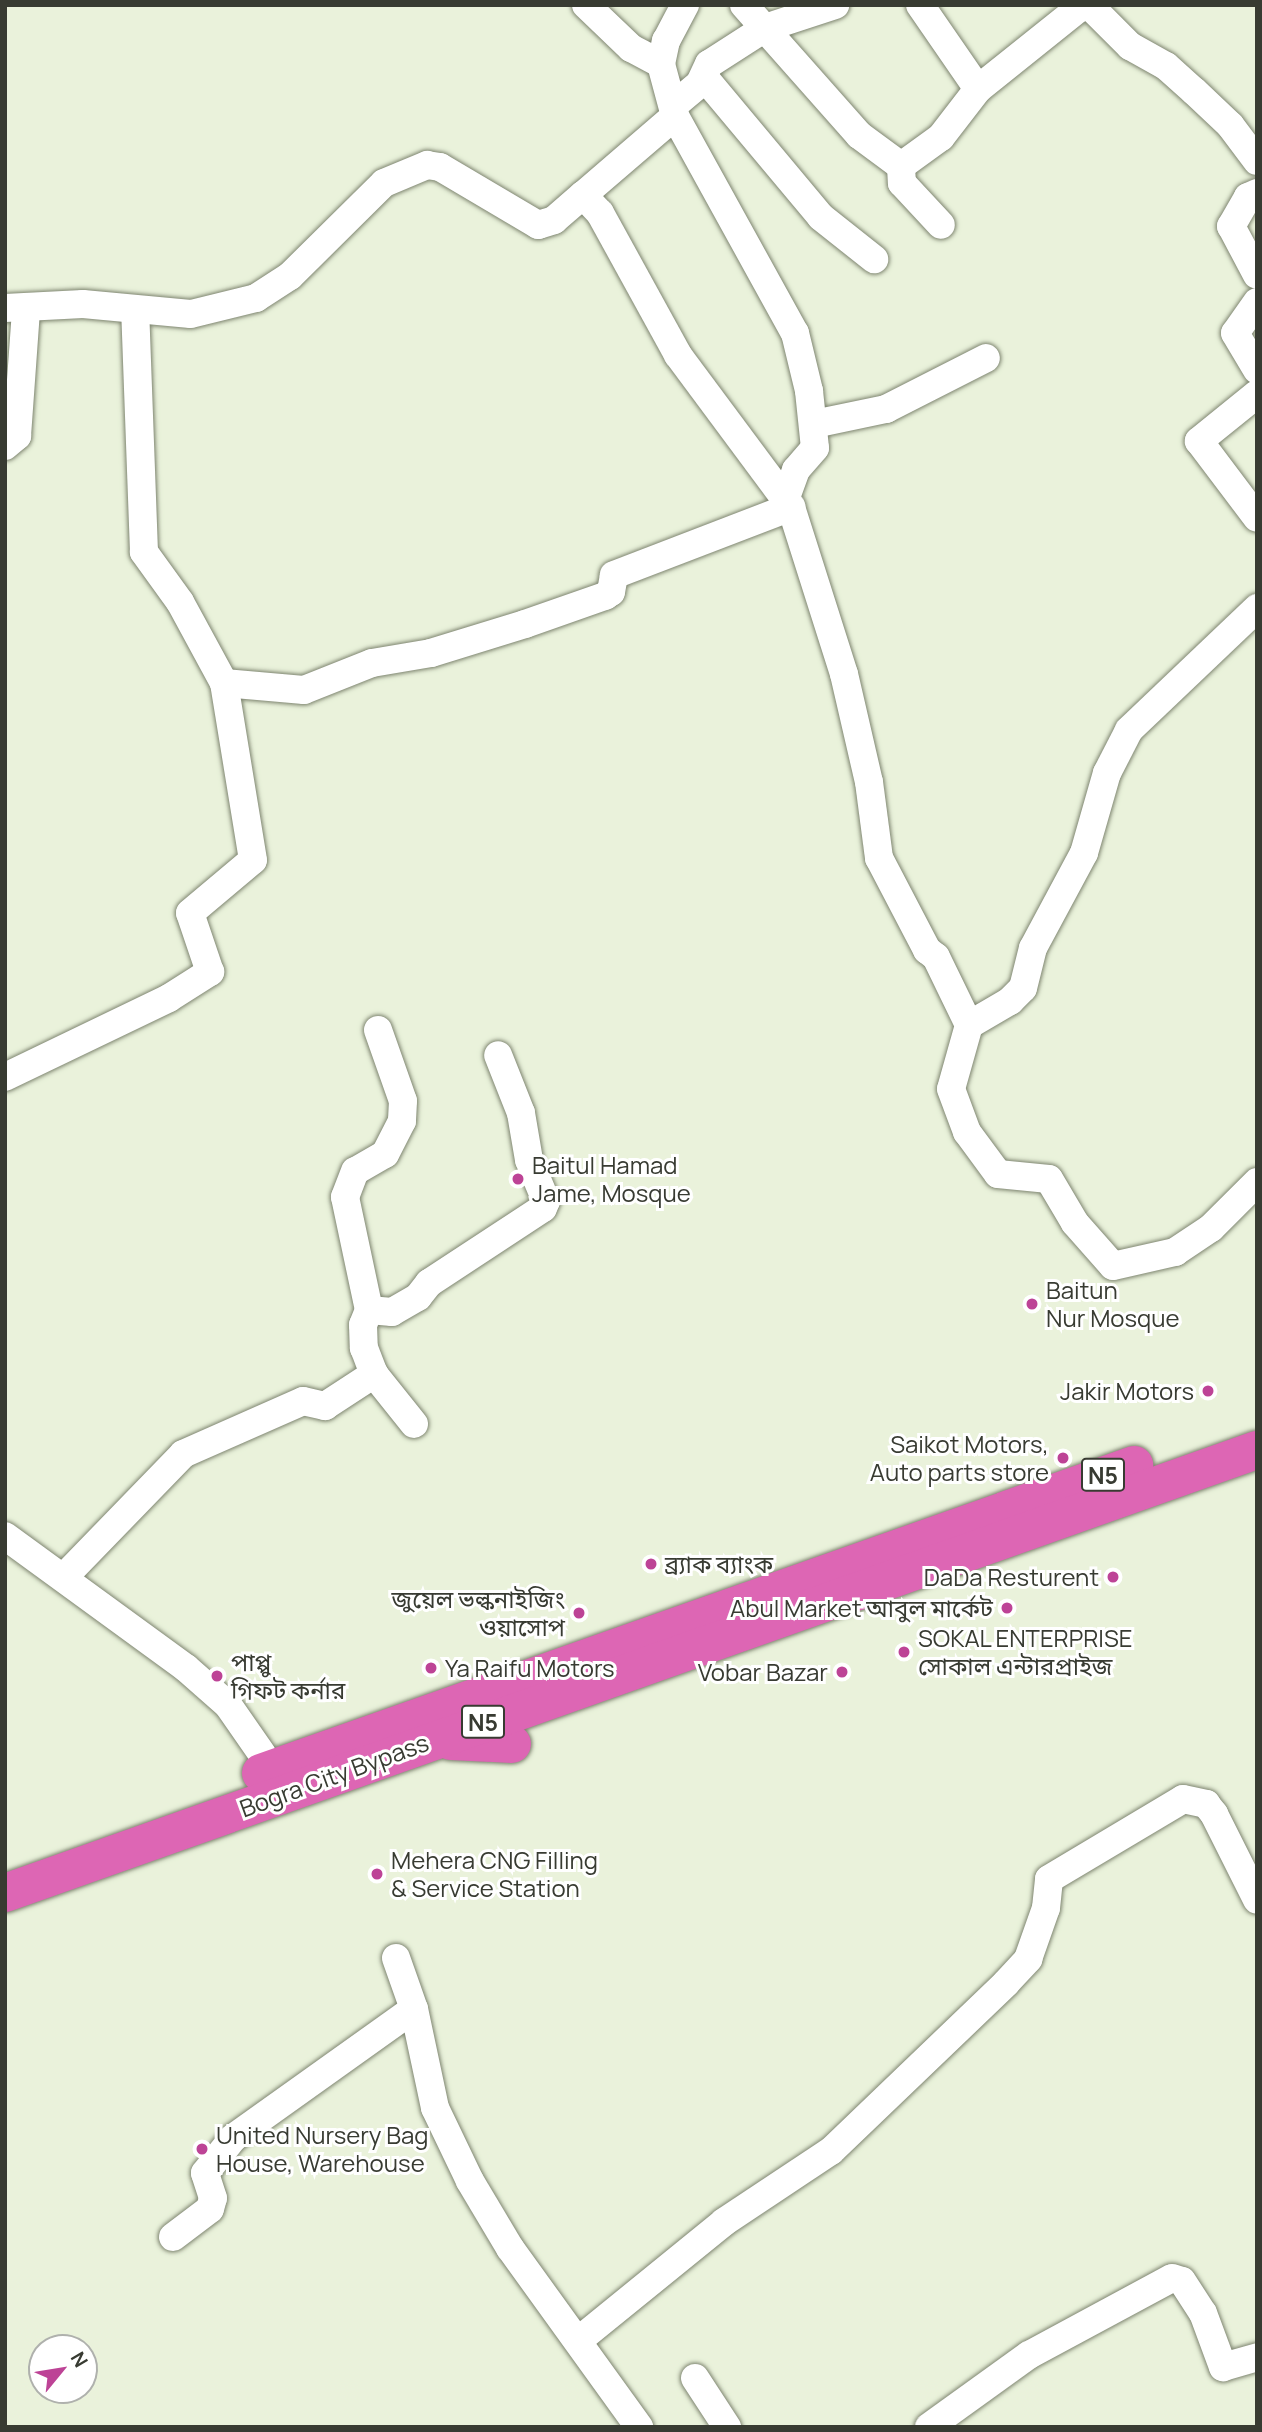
<!DOCTYPE html>
<html>
<head>
<meta charset="utf-8">
<style>
  body { margin:0 }
  #map { position:relative; width:1262px; height:2432px; overflow:hidden; background:#eaf2db; font-family:Manrope,"Noto Sans Bengali",sans-serif }
  div>[style] { position:absolute }
  .roads { filter:drop-shadow(0 0 2px #7e8570) drop-shadow(0 0 2px #7e8570) }
  .minor>* { height:28px; margin:-14px; padding:0 14px; transform-origin:14px; border-radius:14px; background:#fff }
  .highway>* { height:38px; margin:-19px; padding:0 19px; transform-origin:19px; border-radius:19px; background:#dd66b4 }
  .dots>* { width:19px; height:19px; translate:-50% -50%; box-sizing:border-box; border:4px solid #fff; border-radius:50% }
  span { translate:-50% -50%; white-space:nowrap; text-align:center; line-height:1.15; -webkit-text-stroke:6px #fff; paint-order:stroke }
  .shield-label span { padding:2px 5px; background:#fff; border:2px solid; border-radius:5px; -webkit-text-stroke-width:0 }
  .shield-label { font-size:23px; color:#383b32; font-weight:700 }
  .poi-label { font-size:24px; color:#383b32 }
  .left { translate:0 -50%; text-align:left }
  .right { translate:-100% -50%; text-align:right }
  .street-label { font-size:24px; color:#383b32 }
  .frame { position:absolute; inset:0; border:7px solid #383b32; pointer-events:none }
  .north { position:absolute; left:28px; top:2334px; width:70px; height:70px; box-sizing:border-box; background:#fff; border:2px solid #afb1ad; border-radius:50%; rotate:60deg; font-size:19px; font-weight:700; line-height:28px; text-align:center; color:#383b32 }
  .north::after { content:''; display:block; margin:auto; width:24px; height:32px; background:#bd4396; clip-path:polygon(50% 0,100% 100%,50% 72%,0 100%) }
</style>
</head>
<body>
<div id="map">
  <div class="roads">
    <div class="minor">
      <div style="left:586px;top:5px;width:62px;rotate:43.7deg"></div>
      <div style="left:631px;top:48px;width:34px;rotate:28deg"></div>
      <div style="left:744px;top:5px;width:174px;rotate:48.5deg"></div>
      <div style="left:859px;top:135px;width:52px;rotate:36.4deg"></div>
      <div style="left:901px;top:166px;width:49px;rotate:-35.9deg"></div>
      <div style="left:941px;top:137px;width:61px;rotate:-52.4deg"></div>
      <div style="left:978px;top:89px;width:102px;rotate:-124.6deg"></div>
      <div style="left:704px;top:77px;width:182px;rotate:50.1deg"></div>
      <div style="left:821px;top:217px;width:68px;rotate:38.4deg"></div>
      <div style="left:978px;top:89px;width:129px;rotate:-38.7deg"></div>
      <div style="left:1079px;top:8px;width:11px;rotate:-10deg"></div>
      <div style="left:1090px;top:6px;width:57px;rotate:45deg"></div>
      <div style="left:1130px;top:46px;width:41px;rotate:29.1deg"></div>
      <div style="left:1166px;top:66px;width:38px;rotate:42deg"></div>
      <div style="left:1194px;top:91px;width:50px;rotate:43.4deg"></div>
      <div style="left:1230px;top:125px;width:45px;rotate:53.1deg"></div>
      <div style="left:673px;top:106px;width:35px;rotate:-40deg"></div>
      <div style="left:700px;top:83px;width:21px;rotate:-65deg"></div>
      <div style="left:709px;top:64px;width:67px;rotate:-32.7deg"></div>
      <div style="left:765px;top:28px;width:74px;rotate:-18.2deg"></div>
      <div style="left:675px;top:116px;width:248px;rotate:61.1deg"></div>
      <div style="left:795px;top:333px;width:60px;rotate:76.4deg"></div>
      <div style="left:809px;top:391px;width:57px;rotate:84deg"></div>
      <div style="left:815px;top:448px;width:29px;rotate:131deg"></div>
      <div style="left:796px;top:470px;width:30px;rotate:110deg"></div>
      <div style="left:901px;top:166px;width:17px;rotate:87deg"></div>
      <div style="left:902px;top:183px;width:57px;rotate:47.1deg"></div>
      <div style="left:1257px;top:193px;width:10px;rotate:156deg"></div>
      <div style="left:1248px;top:197px;width:34px;rotate:120deg"></div>
      <div style="left:1231px;top:226px;width:55px;rotate:62deg"></div>
      <div style="left:583px;top:195px;width:121px;rotate:-40.7deg"></div>
      <div style="left:675px;top:116px;width:54px;rotate:-105.1deg"></div>
      <div style="left:661px;top:64px;width:24px;rotate:-78deg"></div>
      <div style="left:666px;top:41px;width:41px;rotate:-62.2deg"></div>
      <div style="left:1257px;top:302px;width:38px;rotate:125deg"></div>
      <div style="left:1235px;top:333px;width:43px;rotate:59.3deg"></div>
      <div style="left:5px;top:308px;width:78px;rotate:-2.9deg"></div>
      <div style="left:83px;top:304px;width:108px;rotate:5.3deg"></div>
      <div style="left:191px;top:314px;width:67px;rotate:-13.8deg"></div>
      <div style="left:256px;top:298px;width:40px;rotate:-32.9deg"></div>
      <div style="left:290px;top:276px;width:132px;rotate:-44.7deg"></div>
      <div style="left:384px;top:183px;width:47px;rotate:-22.7deg"></div>
      <div style="left:427px;top:165px;width:13px;rotate:9deg"></div>
      <div style="left:440px;top:167px;width:114px;rotate:30.6deg"></div>
      <div style="left:538px;top:225px;width:17px;rotate:-17deg"></div>
      <div style="left:554px;top:220px;width:38px;rotate:-41deg"></div>
      <div style="left:583px;top:195px;width:25px;rotate:47deg"></div>
      <div style="left:600px;top:213px;width:162px;rotate:61.2deg"></div>
      <div style="left:678px;top:355px;width:189px;rotate:53.4deg"></div>
      <div style="left:791px;top:507px;width:175px;rotate:72.4deg"></div>
      <div style="left:844px;top:674px;width:111px;rotate:77deg"></div>
      <div style="left:869px;top:782px;width:77px;rotate:82.5deg"></div>
      <div style="left:879px;top:858px;width:104px;rotate:62.4deg"></div>
      <div style="left:927px;top:950px;width:11px;rotate:38deg"></div>
      <div style="left:936px;top:957px;width:76px;rotate:64.1deg"></div>
      <div style="left:969px;top:1025px;width:66px;rotate:105.7deg"></div>
      <div style="left:951px;top:1089px;width:46px;rotate:69.6deg"></div>
      <div style="left:967px;top:1132px;width:52px;rotate:53.6deg"></div>
      <div style="left:998px;top:1174px;width:51px;rotate:5.6deg"></div>
      <div style="left:1049px;top:1179px;width:51px;rotate:59.4deg"></div>
      <div style="left:1075px;top:1223px;width:57px;rotate:48.5deg"></div>
      <div style="left:1113px;top:1266px;width:64px;rotate:-12.7deg"></div>
      <div style="left:1175px;top:1252px;width:43px;rotate:-33.7deg"></div>
      <div style="left:1211px;top:1228px;width:65px;rotate:-45deg"></div>
      <div style="left:1257px;top:394px;width:75px;rotate:141deg"></div>
      <div style="left:1199px;top:441px;width:96px;rotate:53deg"></div>
      <div style="left:814px;top:424px;width:74px;rotate:-11.8deg"></div>
      <div style="left:886px;top:409px;width:112px;rotate:-27deg"></div>
      <div style="left:5px;top:446px;width:16px;rotate:-40deg"></div>
      <div style="left:17px;top:436px;width:127px;rotate:-85.9deg"></div>
      <div style="left:224px;top:683px;width:80px;rotate:5deg"></div>
      <div style="left:304px;top:690px;width:73px;rotate:-21.7deg"></div>
      <div style="left:372px;top:663px;width:60px;rotate:-9.6deg"></div>
      <div style="left:431px;top:653px;width:98px;rotate:-17.1deg"></div>
      <div style="left:525px;top:624px;width:85px;rotate:-19.3deg"></div>
      <div style="left:605px;top:596px;width:7px;rotate:-34deg"></div>
      <div style="left:611px;top:592px;width:17px;rotate:-80deg"></div>
      <div style="left:614px;top:575px;width:190px;rotate:-21deg"></div>
      <div style="left:969px;top:1025px;width:48px;rotate:-30.3deg"></div>
      <div style="left:1010px;top:1001px;width:18px;rotate:-45deg"></div>
      <div style="left:1023px;top:988px;width:41px;rotate:-76deg"></div>
      <div style="left:1033px;top:948px;width:108px;rotate:-61.8deg"></div>
      <div style="left:1084px;top:853px;width:83px;rotate:-74deg"></div>
      <div style="left:1107px;top:773px;width:48px;rotate:-62.9deg"></div>
      <div style="left:1129px;top:730px;width:177px;rotate:-43.6deg"></div>
      <div style="left:378px;top:1030px;width:75px;rotate:70.6deg"></div>
      <div style="left:403px;top:1101px;width:20px;rotate:93deg"></div>
      <div style="left:402px;top:1121px;width:37px;rotate:117deg"></div>
      <div style="left:385px;top:1154px;width:34px;rotate:150deg"></div>
      <div style="left:355px;top:1171px;width:28px;rotate:111deg"></div>
      <div style="left:345px;top:1197px;width:116px;rotate:78deg"></div>
      <div style="left:369px;top:1310px;width:16px;rotate:112deg"></div>
      <div style="left:363px;top:1325px;width:23px;rotate:88deg"></div>
      <div style="left:364px;top:1348px;width:28px;rotate:69deg"></div>
      <div style="left:374px;top:1374px;width:64px;rotate:51.3deg"></div>
      <div style="left:5px;top:1077px;width:182px;rotate:-25.7deg"></div>
      <div style="left:169px;top:998px;width:49px;rotate:-32.4deg"></div>
      <div style="left:210px;top:972px;width:62px;rotate:-108.7deg"></div>
      <div style="left:190px;top:913px;width:82px;rotate:-40.1deg"></div>
      <div style="left:253px;top:860px;width:179px;rotate:-99.3deg"></div>
      <div style="left:224px;top:683px;width:92px;rotate:-118.5deg"></div>
      <div style="left:180px;top:602px;width:62px;rotate:-125.8deg"></div>
      <div style="left:144px;top:552px;width:242px;rotate:-92.1deg"></div>
      <div style="left:369px;top:1310px;width:23px;rotate:5deg"></div>
      <div style="left:392px;top:1312px;width:30px;rotate:-30deg"></div>
      <div style="left:418px;top:1297px;width:18px;rotate:-52deg"></div>
      <div style="left:429px;top:1283px;width:136px;rotate:-33.3deg"></div>
      <div style="left:543px;top:1208px;width:8px;rotate:-67deg"></div>
      <div style="left:546px;top:1201px;width:44px;rotate:-112.5deg"></div>
      <div style="left:529px;top:1160px;width:48px;rotate:-99.7deg"></div>
      <div style="left:521px;top:1113px;width:62px;rotate:-111.6deg"></div>
      <div style="left:5px;top:1536px;width:224px;rotate:36.1deg"></div>
      <div style="left:186px;top:1668px;width:56px;rotate:41.4deg"></div>
      <div style="left:228px;top:1705px;width:60px;rotate:55.2deg"></div>
      <div style="left:64px;top:1577px;width:171px;rotate:-45.9deg"></div>
      <div style="left:183px;top:1454px;width:131px;rotate:-23.8deg"></div>
      <div style="left:303px;top:1401px;width:23px;rotate:13deg"></div>
      <div style="left:325px;top:1406px;width:59px;rotate:-33.1deg"></div>
      <div style="left:396px;top:1958px;width:54px;rotate:70.6deg"></div>
      <div style="left:414px;top:2009px;width:101px;rotate:78deg"></div>
      <div style="left:435px;top:2108px;width:81px;rotate:64.4deg"></div>
      <div style="left:470px;top:2181px;width:78px;rotate:59.2deg"></div>
      <div style="left:510px;top:2248px;width:221px;rotate:54.2deg"></div>
      <div style="left:173px;top:2237px;width:46px;rotate:-37.1deg"></div>
      <div style="left:210px;top:2209px;width:11px;rotate:-75deg"></div>
      <div style="left:213px;top:2198px;width:26px;rotate:-108deg"></div>
      <div style="left:205px;top:2173px;width:45px;rotate:-51.3deg"></div>
      <div style="left:233px;top:2138px;width:222px;rotate:-35.5deg"></div>
      <div style="left:579px;top:2340px;width:187px;rotate:-39.1deg"></div>
      <div style="left:724px;top:2222px;width:128px;rotate:-33.6deg"></div>
      <div style="left:831px;top:2151px;width:243px;rotate:-43.8deg"></div>
      <div style="left:1006px;top:1983px;width:33px;rotate:-47deg"></div>
      <div style="left:1028px;top:1959px;width:54px;rotate:-70.6deg"></div>
      <div style="left:1046px;top:1908px;width:29px;rotate:-84deg"></div>
      <div style="left:1049px;top:1879px;width:156px;rotate:-30.8deg"></div>
      <div style="left:1183px;top:1799px;width:24px;rotate:12deg"></div>
      <div style="left:1206px;top:1804px;width:13px;rotate:51deg"></div>
      <div style="left:1214px;top:1814px;width:96px;rotate:63.4deg"></div>
      <div style="left:695px;top:2378px;width:59px;rotate:56.9deg"></div>
      <div style="left:929px;top:2427px;width:123px;rotate:-35.8deg"></div>
      <div style="left:1029px;top:2355px;width:162px;rotate:-28.3deg"></div>
      <div style="left:1172px;top:2278px;width:10px;rotate:17deg"></div>
      <div style="left:1182px;top:2281px;width:38px;rotate:57deg"></div>
      <div style="left:1203px;top:2313px;width:58px;rotate:69.7deg"></div>
      <div style="left:1223px;top:2367px;width:35px;rotate:-16deg"></div>
    </div>
    <div class="highway">
      <div style="left:451px;top:1741px;width:61px;rotate:2.8deg"></div>
      <div style="left:261px;top:1773px;width:926px;rotate:-19.43deg"></div>
      <div style="left:5px;top:1893px;width:1328px;rotate:-19.49deg"></div>
    </div>
  </div>
  <div class="dots">
    <div style="left:518px;top:1179px;background:#bd4396"></div>
    <div style="left:1032px;top:1304px;background:#bd4396"></div>
    <div style="left:1208px;top:1391px;background:#bd4396"></div>
    <div style="left:1063px;top:1458px;background:#bd4396"></div>
    <div style="left:651px;top:1564px;background:#bd4396"></div>
    <div style="left:1113px;top:1577px;background:#bd4396"></div>
    <div style="left:1007px;top:1608px;background:#bd4396"></div>
    <div style="left:579px;top:1613px;background:#bd4396"></div>
    <div style="left:904px;top:1652px;background:#bd4396"></div>
    <div style="left:431px;top:1668px;background:#bd4396"></div>
    <div style="left:842px;top:1672px;background:#bd4396"></div>
    <div style="left:217px;top:1676px;background:#bd4396"></div>
    <div style="left:377px;top:1874px;background:#bd4396"></div>
    <div style="left:202px;top:2149px;background:#bd4396"></div>
  </div>
  <div class="shield-label">
    <span style="left:1103px;top:1475px">N5</span>
    <span style="left:483px;top:1722px">N5</span>
  </div>
  <div class="poi-label">
    <span class="left" style="left:532px;top:1179px">Baitul Hamad<br>Jame, Mosque</span>
    <span class="left" style="left:1046px;top:1304px">Baitun<br>Nur Mosque</span>
    <span class="right" style="left:1194px;top:1391px">Jakir Motors</span>
    <span class="right" style="left:1049px;top:1458px">Saikot Motors,<br>Auto parts store</span>
    <span class="left" style="left:665px;top:1564px">ব্র্যাক ব্যাংক</span>
    <span class="right" style="left:1099px;top:1577px">DaDa Resturent</span>
    <span class="right" style="left:565px;top:1613px">জুয়েল ভল্কনাইজিং<br>ওয়াসোপ</span>
    <span class="right" style="left:993px;top:1608px">Abul Market আবুল মার্কেট</span>
    <span class="left" style="left:918px;top:1652px">SOKAL ENTERPRISE<br>সোকাল এন্টারপ্রাইজ</span>
    <span class="left" style="left:231px;top:1676px">পাপ্পু<br>গিফট কর্নার</span>
    <span class="left" style="left:445px;top:1668px">Ya Raifu Motors</span>
    <span class="right" style="left:828px;top:1672px">Vobar Bazar</span>
    <span class="left" style="left:391px;top:1874px">Mehera CNG Filling<br>&amp; Service Station</span>
    <span class="left" style="left:216px;top:2149px">United Nursery Bag<br>House, Warehouse</span>
  </div>
  <div class="street-label">
    <span style="left:334px;top:1775px;rotate:-20deg">Bogra City Bypass</span>
  </div>
  <div class="frame"></div>
  <div class="north">N</div>
</div>
</body>
</html>
